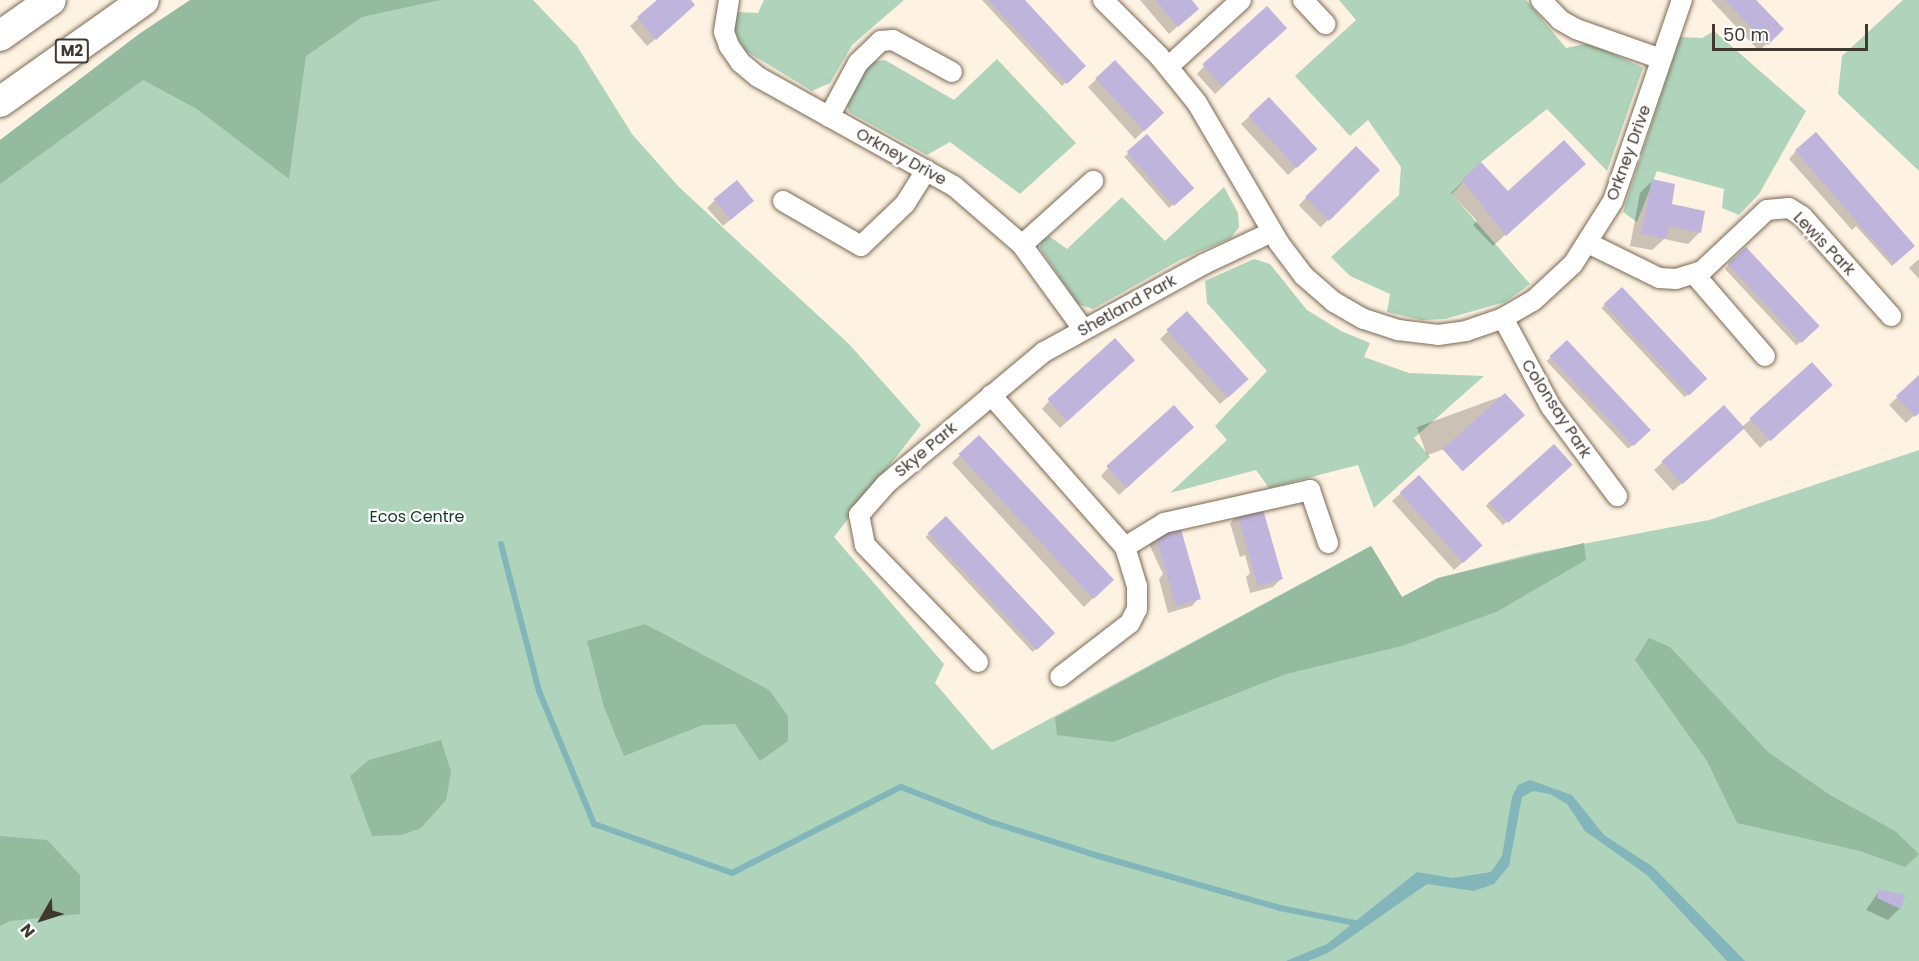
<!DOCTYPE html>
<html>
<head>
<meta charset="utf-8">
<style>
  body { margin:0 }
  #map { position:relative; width:1919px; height:961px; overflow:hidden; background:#fef2e2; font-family:Poppins,sans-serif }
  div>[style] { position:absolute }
  .green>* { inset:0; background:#afd4bb }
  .forest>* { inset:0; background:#94baa0 }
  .water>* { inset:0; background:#82b6ba }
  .shadow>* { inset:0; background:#0003; transform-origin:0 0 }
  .stream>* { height:6px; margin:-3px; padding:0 3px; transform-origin:3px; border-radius:3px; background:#82b6ba }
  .building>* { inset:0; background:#bfb5dc; transform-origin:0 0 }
  .roads { filter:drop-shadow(0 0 2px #7a6953) drop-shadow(0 0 2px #7a6953) }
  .minor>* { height:20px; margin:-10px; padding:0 10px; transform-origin:10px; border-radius:10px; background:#fff }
  .highway>* { height:30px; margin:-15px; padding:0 15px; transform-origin:15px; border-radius:15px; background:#fff }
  span { translate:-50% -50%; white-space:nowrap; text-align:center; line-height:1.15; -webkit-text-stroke:4.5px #fff; paint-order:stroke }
  .shield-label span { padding:2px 4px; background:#fff; border:2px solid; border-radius:4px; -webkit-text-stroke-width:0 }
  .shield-label { font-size:15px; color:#41392f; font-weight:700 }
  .street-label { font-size:16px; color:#41392f }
  .park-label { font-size:16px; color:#0d3c23 }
  .north { position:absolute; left:12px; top:889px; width:60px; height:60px; -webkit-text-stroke:4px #fff; paint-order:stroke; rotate:231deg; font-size:16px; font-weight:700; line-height:24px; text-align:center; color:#41392f }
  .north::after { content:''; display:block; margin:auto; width:21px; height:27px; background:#41392f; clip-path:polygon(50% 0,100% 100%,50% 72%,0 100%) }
  .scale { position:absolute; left:1712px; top:24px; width:156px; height:27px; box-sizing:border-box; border:3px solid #41392f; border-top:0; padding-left:8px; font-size:18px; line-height:21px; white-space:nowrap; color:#41392f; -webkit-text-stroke:4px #fff; paint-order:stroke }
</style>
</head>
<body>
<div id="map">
  <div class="green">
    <div style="clip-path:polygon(216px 0,533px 0,577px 46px,632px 134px,679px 187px,849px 344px,921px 425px,834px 537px,944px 664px,935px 683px,992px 750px,1371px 546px,1402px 597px,1438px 578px,1535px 553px,1709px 520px,1919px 450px,1919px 961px,0 961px,0 142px)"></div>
    <div style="clip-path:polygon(764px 0,904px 0,852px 45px,830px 83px,812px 91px,746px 51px,734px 31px,736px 12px,758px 13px)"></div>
    <div style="clip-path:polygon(1339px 0,1526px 0,1566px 48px,1590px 43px,1643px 68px,1607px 171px,1547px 109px,1481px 162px,1452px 194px,1530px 284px,1505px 302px,1445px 319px,1421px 320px,1387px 312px,1390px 294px,1350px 276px,1331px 257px,1399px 195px,1401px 167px,1368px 120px,1350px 136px,1295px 76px,1356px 20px)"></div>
    <div style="clip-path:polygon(1903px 0,1919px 0,1919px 171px,1838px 94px,1842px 56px)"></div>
    <div style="clip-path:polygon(1714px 31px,1806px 111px,1759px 194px,1739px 215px,1722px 208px,1724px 189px,1657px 171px,1637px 222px,1623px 212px,1680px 37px,1702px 38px)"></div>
    <div style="clip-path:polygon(997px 59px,1076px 143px,1020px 194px,950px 142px,927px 155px,849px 112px,846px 101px,867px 63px,885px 60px,954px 100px)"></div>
    <div style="clip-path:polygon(1224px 187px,1238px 213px,1239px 227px,1231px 238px,1180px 260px,1093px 309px,1078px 304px,1040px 248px,1041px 241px,1049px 236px,1067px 249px,1122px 197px,1165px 241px)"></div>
    <div style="clip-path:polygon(1254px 259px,1270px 264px,1307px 310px,1341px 331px,1370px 343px,1364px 357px,1409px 373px,1484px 376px,1414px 438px,1430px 457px,1374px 508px,1358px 465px,1269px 488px,1256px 470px,1170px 493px,1227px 440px,1215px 426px,1267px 371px,1207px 303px,1205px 281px)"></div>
  </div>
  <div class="forest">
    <div style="clip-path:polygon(190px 0,440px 0,362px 17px,306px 56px,289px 179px,197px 109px,143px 80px,0 184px,0 140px,139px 34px)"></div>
    <div style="clip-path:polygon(1584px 543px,1586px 560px,1496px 612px,1402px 646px,1286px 674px,1113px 742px,1057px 735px,1055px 718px,1371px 546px,1402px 597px,1438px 578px)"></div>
    <div style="clip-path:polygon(645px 624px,769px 690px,788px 716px,788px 741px,760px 761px,735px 724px,703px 725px,624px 756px,604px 707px,587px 641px)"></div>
    <div style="clip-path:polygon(1649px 638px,1670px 647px,1768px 752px,1830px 795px,1895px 831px,1919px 854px,1905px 867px,1860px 851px,1737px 823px,1707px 761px,1635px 660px)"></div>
    <div style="clip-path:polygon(441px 740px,451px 772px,446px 800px,421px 828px,402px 835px,372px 836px,350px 776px,369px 760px)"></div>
    <div style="clip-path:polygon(0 836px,47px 840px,80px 875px,80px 914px,10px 921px,0 926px)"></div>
  </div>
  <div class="water">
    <div style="clip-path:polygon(1530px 780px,1572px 795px,1604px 835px,1653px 867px,1745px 961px,1727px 961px,1647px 875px,1585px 831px,1567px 804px,1550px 794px,1533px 791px,1522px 797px,1509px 866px,1494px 884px,1474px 891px,1427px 884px,1328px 953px,1308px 961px,1286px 961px,1327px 944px,1417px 872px,1453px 878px,1491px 872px,1502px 856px,1512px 797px,1518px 785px)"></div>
  </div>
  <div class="shadow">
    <div style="clip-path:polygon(659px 0,689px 0,686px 13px,647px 46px,630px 26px)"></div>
    <div style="clip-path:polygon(982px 0,1023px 0,1084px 66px,1062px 86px)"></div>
    <div style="clip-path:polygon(1140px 0,1190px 0,1189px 16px,1169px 34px)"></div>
    <div style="clip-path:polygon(1711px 0,1756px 0,1782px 29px,1759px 51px)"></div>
    <div style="clip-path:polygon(1278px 35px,1215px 94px,1197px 74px,1204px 66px)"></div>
    <div style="clip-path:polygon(1115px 62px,1154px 121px,1135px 139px,1088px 87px)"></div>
    <div style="clip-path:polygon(1249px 117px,1307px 157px,1288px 175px,1241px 124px)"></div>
    <div style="left:1147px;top:137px;width:68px;height:30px;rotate:49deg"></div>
    <div style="left:1356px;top:148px;width:31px;height:81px;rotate:45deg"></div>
    <div style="clip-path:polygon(1796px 151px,1913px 246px,1892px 266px,1856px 226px,1852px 230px,1789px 159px)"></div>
    <div style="clip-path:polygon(1463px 181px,1519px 222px,1493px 246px,1473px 225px,1477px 221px,1451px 193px)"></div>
    <div style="clip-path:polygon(1652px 181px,1670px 205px,1700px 232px,1688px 244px,1664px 239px,1652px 250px,1630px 246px,1640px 193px)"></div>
    <div style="clip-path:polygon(715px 200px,744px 208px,723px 226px,707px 208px)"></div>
    <div style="left:1746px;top:249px;width:105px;height:29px;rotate:47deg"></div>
    <div style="clip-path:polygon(1919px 259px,1919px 279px,1909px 268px)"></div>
    <div style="left:1622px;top:289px;width:122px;height:28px;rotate:47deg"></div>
    <div style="clip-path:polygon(1187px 313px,1239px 387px,1220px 404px,1160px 339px)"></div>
    <div style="left:1567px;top:342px;width:120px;height:28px;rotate:47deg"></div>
    <div style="clip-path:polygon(1812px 364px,1823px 393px,1760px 448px,1743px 428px,1673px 491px,1654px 470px,1724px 407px,1742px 427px)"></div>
    <div style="clip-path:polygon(1125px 368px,1060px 428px,1042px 409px,1049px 401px)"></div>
    <div style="clip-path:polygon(1919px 377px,1919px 411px,1906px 423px,1889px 405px)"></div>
    <div style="left:1505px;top:395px;width:30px;height:94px;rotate:70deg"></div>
    <div style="clip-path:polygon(1184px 434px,1119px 495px,1101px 476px,1108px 468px)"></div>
    <div style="clip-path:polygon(979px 437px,1103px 588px,1084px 607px,952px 463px)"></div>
    <div style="clip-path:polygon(1563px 472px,1503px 525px,1486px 506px,1489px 502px)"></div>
    <div style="clip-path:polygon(1419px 477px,1472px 554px,1454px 570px,1392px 501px)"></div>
    <div style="clip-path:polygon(1238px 515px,1281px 579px,1273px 587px,1250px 593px,1246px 577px,1250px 573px,1245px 555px,1240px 557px,1230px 523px)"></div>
    <div style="left:946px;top:518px;width:157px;height:28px;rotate:47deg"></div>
    <div style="clip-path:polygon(1156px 535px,1199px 598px,1192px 606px,1168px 613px,1159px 579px,1163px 574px,1148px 542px)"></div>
    <div style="clip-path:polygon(1880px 890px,1900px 908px,1888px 920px,1866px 910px)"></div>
  </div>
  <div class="stream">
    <div style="left:501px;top:544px;width:152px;rotate:75.5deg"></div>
    <div style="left:539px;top:691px;width:144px;rotate:67.5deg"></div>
    <div style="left:594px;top:824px;width:146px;rotate:19.5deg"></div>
    <div style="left:732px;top:873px;width:190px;rotate:-27deg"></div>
    <div style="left:901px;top:787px;width:97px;rotate:21.3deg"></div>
    <div style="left:991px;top:822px;width:109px;rotate:17.6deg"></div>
    <div style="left:1095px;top:855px;width:192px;rotate:16deg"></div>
    <div style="left:1280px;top:908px;width:82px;rotate:11.3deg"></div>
  </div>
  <div class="building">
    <div style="clip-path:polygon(657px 0,691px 0,695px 5px,656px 40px,637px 17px)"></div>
    <div style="clip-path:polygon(988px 0,1025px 0,1086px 66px,1067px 84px)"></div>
    <div style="clip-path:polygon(1155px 0,1192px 0,1199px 9px,1178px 27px)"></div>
    <div style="clip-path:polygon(1725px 0,1756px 0,1784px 29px,1768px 45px)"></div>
    <div style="left:1267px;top:6px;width:30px;height:87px;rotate:48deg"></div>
    <div style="left:1115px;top:60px;width:72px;height:27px;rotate:47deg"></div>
    <div style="left:1269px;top:97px;width:71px;height:28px;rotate:47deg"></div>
    <div style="left:1816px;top:132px;width:151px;height:28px;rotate:49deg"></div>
    <div style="left:1147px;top:134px;width:72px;height:27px;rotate:49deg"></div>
    <div style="clip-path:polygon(1564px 140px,1586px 164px,1506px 236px,1462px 180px,1481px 162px,1508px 191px)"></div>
    <div style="left:1356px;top:146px;width:34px;height:72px;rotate:45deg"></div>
    <div style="clip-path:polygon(1652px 179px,1675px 184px,1672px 204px,1705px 211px,1701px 233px,1669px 226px,1666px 239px,1641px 234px)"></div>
    <div style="left:737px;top:180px;width:27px;height:30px;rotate:51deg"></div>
    <div style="left:1746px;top:247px;width:108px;height:25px;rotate:47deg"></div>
    <div style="left:1622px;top:287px;width:125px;height:25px;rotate:47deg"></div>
    <div style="left:1187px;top:311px;width:92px;height:28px;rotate:48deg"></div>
    <div style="left:1115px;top:338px;width:30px;height:91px;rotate:48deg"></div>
    <div style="left:1567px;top:340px;width:123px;height:24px;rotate:47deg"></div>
    <div style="left:1812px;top:362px;width:31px;height:84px;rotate:48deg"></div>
    <div style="clip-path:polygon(1919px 375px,1919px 413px,1915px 417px,1896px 396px)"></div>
    <div style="left:1505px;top:393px;width:30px;height:84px;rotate:48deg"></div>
    <div style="left:1174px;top:405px;width:30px;height:91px;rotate:48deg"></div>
    <div style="left:1724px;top:405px;width:31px;height:84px;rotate:48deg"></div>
    <div style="left:979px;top:435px;width:198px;height:28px;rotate:47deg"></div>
    <div style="left:1554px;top:444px;width:28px;height:87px;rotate:48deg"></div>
    <div style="left:1419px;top:475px;width:95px;height:26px;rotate:48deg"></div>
    <div style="left:1262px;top:506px;width:76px;height:26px;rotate:74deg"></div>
    <div style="left:946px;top:516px;width:160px;height:25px;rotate:47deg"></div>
    <div style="left:1180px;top:526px;width:76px;height:26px;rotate:74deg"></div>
    <div style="clip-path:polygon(1879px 889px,1905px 895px,1901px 909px,1877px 898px)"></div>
  </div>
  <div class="roads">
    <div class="minor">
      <div style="left:729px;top:0;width:32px;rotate:99deg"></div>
      <div style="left:724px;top:32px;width:15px;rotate:70deg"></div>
      <div style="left:729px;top:46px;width:19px;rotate:55deg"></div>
      <div style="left:740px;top:62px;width:23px;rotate:40deg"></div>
      <div style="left:758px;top:77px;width:224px;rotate:29.1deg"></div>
      <div style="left:954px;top:186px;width:90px;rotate:40.9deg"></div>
      <div style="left:1022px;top:245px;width:104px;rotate:54deg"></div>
      <div style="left:1103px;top:0;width:79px;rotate:45deg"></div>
      <div style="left:1159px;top:56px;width:60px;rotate:51deg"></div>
      <div style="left:1197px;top:103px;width:162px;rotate:59.6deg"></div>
      <div style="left:1279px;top:243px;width:41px;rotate:52.9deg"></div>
      <div style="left:1304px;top:276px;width:40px;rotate:41deg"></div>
      <div style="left:1334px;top:302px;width:34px;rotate:30deg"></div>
      <div style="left:1364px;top:319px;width:36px;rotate:18deg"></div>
      <div style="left:1398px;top:330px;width:40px;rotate:7.1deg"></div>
      <div style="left:1438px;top:335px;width:28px;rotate:-8deg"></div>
      <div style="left:1466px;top:331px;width:39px;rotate:-19deg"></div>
      <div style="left:1503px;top:318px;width:34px;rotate:-30deg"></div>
      <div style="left:1533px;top:301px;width:54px;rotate:-42.8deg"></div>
      <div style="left:1573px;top:264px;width:75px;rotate:-57.6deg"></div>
      <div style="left:1613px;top:201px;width:213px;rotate:-71.1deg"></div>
      <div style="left:1303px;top:0;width:33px;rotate:47deg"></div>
      <div style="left:1541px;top:0;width:28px;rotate:46deg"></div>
      <div style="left:1560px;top:20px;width:18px;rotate:29deg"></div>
      <div style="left:1576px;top:29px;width:90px;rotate:19.4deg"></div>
      <div style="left:1168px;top:67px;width:99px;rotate:-42.5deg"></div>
      <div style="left:829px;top:117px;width:61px;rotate:-61.8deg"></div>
      <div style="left:858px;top:63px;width:32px;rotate:-44deg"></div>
      <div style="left:881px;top:41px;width:12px;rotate:-5deg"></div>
      <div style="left:893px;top:40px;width:67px;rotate:28.5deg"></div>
      <div style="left:783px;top:201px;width:90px;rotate:30deg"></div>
      <div style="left:861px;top:246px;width:61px;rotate:-43.7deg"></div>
      <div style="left:905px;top:204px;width:40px;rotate:-58deg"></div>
      <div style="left:1588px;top:243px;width:79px;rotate:26.2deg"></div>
      <div style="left:1659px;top:278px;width:17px;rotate:3deg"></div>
      <div style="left:1676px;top:279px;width:27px;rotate:-17deg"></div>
      <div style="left:1702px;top:271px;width:89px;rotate:-43.2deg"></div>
      <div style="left:1767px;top:210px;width:22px;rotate:-5deg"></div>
      <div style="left:1789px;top:208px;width:15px;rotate:32deg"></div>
      <div style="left:1802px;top:216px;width:134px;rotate:48.3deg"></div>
      <div style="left:1022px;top:245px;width:96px;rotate:-42deg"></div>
      <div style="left:1695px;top:275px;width:107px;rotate:49.2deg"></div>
      <div style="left:1503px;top:318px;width:101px;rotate:61.7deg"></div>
      <div style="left:1551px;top:407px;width:111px;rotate:53.4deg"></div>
      <div style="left:991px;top:395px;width:203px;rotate:48.6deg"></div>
      <div style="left:1125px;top:547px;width:41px;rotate:72.9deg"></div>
      <div style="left:1137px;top:586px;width:23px;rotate:90deg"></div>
      <div style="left:1137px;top:609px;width:16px;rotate:117deg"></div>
      <div style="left:1130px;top:623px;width:88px;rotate:142.4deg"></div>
      <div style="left:1125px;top:547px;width:46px;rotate:-31.6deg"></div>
      <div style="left:1164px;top:523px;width:150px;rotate:-12.7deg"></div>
      <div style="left:1310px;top:490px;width:56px;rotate:71.2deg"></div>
      <div style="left:978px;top:662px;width:163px;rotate:-134deg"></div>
      <div style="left:865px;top:545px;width:31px;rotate:-101deg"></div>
      <div style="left:859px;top:515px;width:41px;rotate:-48.9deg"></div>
      <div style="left:886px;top:484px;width:206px;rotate:-39.9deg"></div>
      <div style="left:1044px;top:352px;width:183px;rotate:-28.8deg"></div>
      <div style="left:1204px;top:264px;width:75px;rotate:-25.2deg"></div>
    </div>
    <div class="highway">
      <div style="left:0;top:36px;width:62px;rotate:-35.2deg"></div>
      <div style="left:0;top:102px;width:176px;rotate:-35.3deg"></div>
    </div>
  </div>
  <div class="shield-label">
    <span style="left:72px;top:51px">M2</span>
  </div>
  <div class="street-label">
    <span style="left:1629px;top:153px;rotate:-70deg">Orkney Drive</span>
    <span style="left:901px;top:157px;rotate:29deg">Orkney Drive</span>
    <span style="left:1824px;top:244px;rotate:46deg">Lewis Park</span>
    <span style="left:1127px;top:306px;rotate:-29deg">Shetland Park</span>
    <span style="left:1556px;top:409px;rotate:57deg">Colonsay Park</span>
    <span style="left:926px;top:450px;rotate:-40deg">Skye Park</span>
  </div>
  <div class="park-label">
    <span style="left:417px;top:517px">Ecos Centre</span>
  </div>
  <div class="north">N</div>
  <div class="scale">50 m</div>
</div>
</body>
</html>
